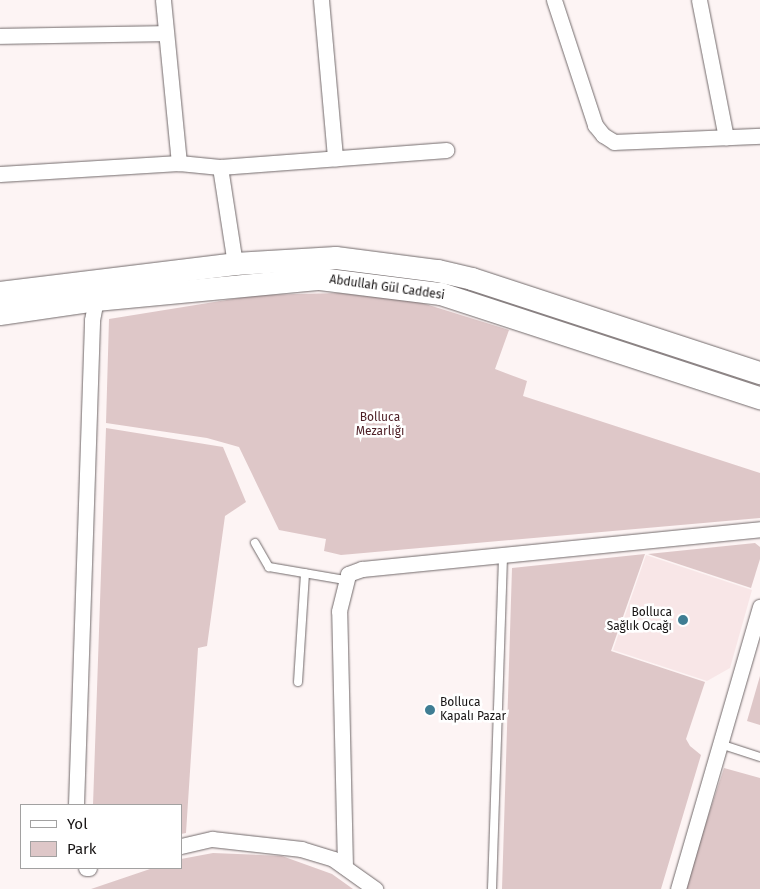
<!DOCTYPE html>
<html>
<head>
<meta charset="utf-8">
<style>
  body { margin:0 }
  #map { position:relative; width:760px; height:889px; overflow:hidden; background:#fdf4f4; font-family:"Fira Sans",sans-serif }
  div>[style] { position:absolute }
  .built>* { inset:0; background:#f8e6e7 }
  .green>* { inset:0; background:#dec7c8 }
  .roads { filter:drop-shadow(0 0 1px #726a6b) drop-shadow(0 0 1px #726a6b) }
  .lane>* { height:8px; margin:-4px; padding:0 4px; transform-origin:4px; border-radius:4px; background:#fff }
  .street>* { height:15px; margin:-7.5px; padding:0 7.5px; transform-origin:7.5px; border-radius:7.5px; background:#fff }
  .secondary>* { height:22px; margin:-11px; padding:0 11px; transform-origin:11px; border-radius:11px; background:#fff }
  .dots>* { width:14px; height:14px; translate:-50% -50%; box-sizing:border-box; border:2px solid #fff; border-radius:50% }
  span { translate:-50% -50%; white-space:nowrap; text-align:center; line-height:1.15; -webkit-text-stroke:5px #fff; paint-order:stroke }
  .street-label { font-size:12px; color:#161313 }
  .park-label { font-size:12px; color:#4d1e25 }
  .poi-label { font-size:12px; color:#161313 }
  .right { translate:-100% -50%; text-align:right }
  .left { translate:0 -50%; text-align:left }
  .legend { position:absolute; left:20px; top:804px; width:162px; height:65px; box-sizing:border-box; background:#fff; border:1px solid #a2a1a1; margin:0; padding:6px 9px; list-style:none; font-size:15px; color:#161313 }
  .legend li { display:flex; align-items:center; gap:10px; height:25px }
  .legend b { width:25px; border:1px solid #a2a1a1 }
</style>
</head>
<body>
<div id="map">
  <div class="built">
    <div style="clip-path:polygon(646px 555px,752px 590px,730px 668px,707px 681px,613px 650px)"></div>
  </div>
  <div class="green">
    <div style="clip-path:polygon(340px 293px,419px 302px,509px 330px,495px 369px,527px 381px,523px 396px,760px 473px,760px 518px,341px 555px,324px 551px,326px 539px,279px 530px,239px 447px,207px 438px,106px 423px,109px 319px,257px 295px)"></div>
    <div style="clip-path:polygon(106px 428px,223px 447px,246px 502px,225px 516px,207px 646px,198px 648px,186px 833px,181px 834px,181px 805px,93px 805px)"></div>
    <div style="clip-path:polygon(755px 543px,760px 547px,760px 559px,751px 588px,648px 554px)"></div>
    <div style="clip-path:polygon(645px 554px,611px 651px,705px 682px,686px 739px,690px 746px,701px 755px,661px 889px,502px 889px,512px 568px)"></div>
    <div style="clip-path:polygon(760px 676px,760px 725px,747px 721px)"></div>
    <div style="clip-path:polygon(724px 768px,760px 778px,760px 889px,684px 889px)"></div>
    <div style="clip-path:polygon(213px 853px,282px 856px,332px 874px,353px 889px,91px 889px,153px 868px,181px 868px,181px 859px)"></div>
  </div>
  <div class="roads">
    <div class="lane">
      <div style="left:255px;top:543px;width:28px;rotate:60deg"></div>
      <div style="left:269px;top:567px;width:77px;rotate:9.7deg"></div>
      <div style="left:298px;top:682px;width:109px;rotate:-86.3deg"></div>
      <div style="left:720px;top:744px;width:42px;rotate:18deg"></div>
      <div style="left:492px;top:889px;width:333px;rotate:-88.1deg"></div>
    </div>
    <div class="street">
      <div style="left:163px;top:0;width:164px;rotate:84.4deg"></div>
      <div style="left:321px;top:0;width:159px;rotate:84.9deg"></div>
      <div style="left:554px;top:0;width:132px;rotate:71.8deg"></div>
      <div style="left:595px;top:125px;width:13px;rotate:51deg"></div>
      <div style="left:603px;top:135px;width:13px;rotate:32deg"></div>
      <div style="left:614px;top:142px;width:146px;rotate:-2.4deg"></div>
      <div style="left:699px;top:0;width:140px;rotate:78.9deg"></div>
      <div style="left:0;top:36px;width:165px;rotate:-1deg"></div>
      <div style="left:220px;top:167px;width:227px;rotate:-4.3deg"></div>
      <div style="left:0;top:174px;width:179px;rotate:-3.5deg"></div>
      <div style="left:179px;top:163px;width:41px;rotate:5.6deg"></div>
      <div style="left:220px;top:167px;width:98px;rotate:81.2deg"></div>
      <div style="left:76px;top:805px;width:485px;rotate:-88.1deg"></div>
      <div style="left:92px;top:320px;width:20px;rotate:-79deg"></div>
      <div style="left:181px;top:846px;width:32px;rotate:-13deg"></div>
      <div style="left:212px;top:839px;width:90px;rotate:6.4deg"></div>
      <div style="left:301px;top:849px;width:34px;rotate:17deg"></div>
      <div style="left:333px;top:859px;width:52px;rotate:35.5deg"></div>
      <div style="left:345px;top:867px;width:256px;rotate:-91.3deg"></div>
      <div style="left:339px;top:611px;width:38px;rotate:-76deg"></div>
      <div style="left:348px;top:574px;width:15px;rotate:-20deg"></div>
      <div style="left:362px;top:569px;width:400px;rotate:-5.7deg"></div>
      <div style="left:86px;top:868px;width:3px"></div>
      <div style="left:678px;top:889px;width:294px;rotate:-73.8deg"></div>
    </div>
    <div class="secondary">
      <div style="left:0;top:293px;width:237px;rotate:-7deg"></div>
      <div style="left:235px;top:264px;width:101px;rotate:-3.4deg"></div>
      <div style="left:336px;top:258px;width:103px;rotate:7.3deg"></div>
      <div style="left:438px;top:271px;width:35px;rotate:13deg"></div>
      <div style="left:472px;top:279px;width:303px;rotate:18.1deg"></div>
      <div style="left:0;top:314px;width:97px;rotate:-8.3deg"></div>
      <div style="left:96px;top:300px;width:225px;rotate:-5.4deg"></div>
      <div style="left:320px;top:279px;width:122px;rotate:7.1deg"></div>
      <div style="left:441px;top:294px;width:336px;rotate:18.1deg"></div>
    </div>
  </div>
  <div class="dots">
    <div style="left:683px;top:620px;background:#3f7d93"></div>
    <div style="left:430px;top:710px;background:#3f7d93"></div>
  </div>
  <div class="street-label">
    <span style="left:387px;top:288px;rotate:8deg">Abdullah Gül Caddesi</span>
  </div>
  <div class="park-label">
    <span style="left:380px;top:425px">Bolluca<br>Mezarlığı</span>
  </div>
  <div class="poi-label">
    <span class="right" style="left:672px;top:620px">Bolluca<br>Sağlık Ocağı</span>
    <span class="left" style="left:440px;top:710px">Bolluca<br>Kapalı Pazar</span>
  </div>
  <ul class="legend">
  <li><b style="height:6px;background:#fff"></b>Yol</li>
  <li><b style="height:14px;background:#dec7c8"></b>Park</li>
  </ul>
</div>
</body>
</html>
